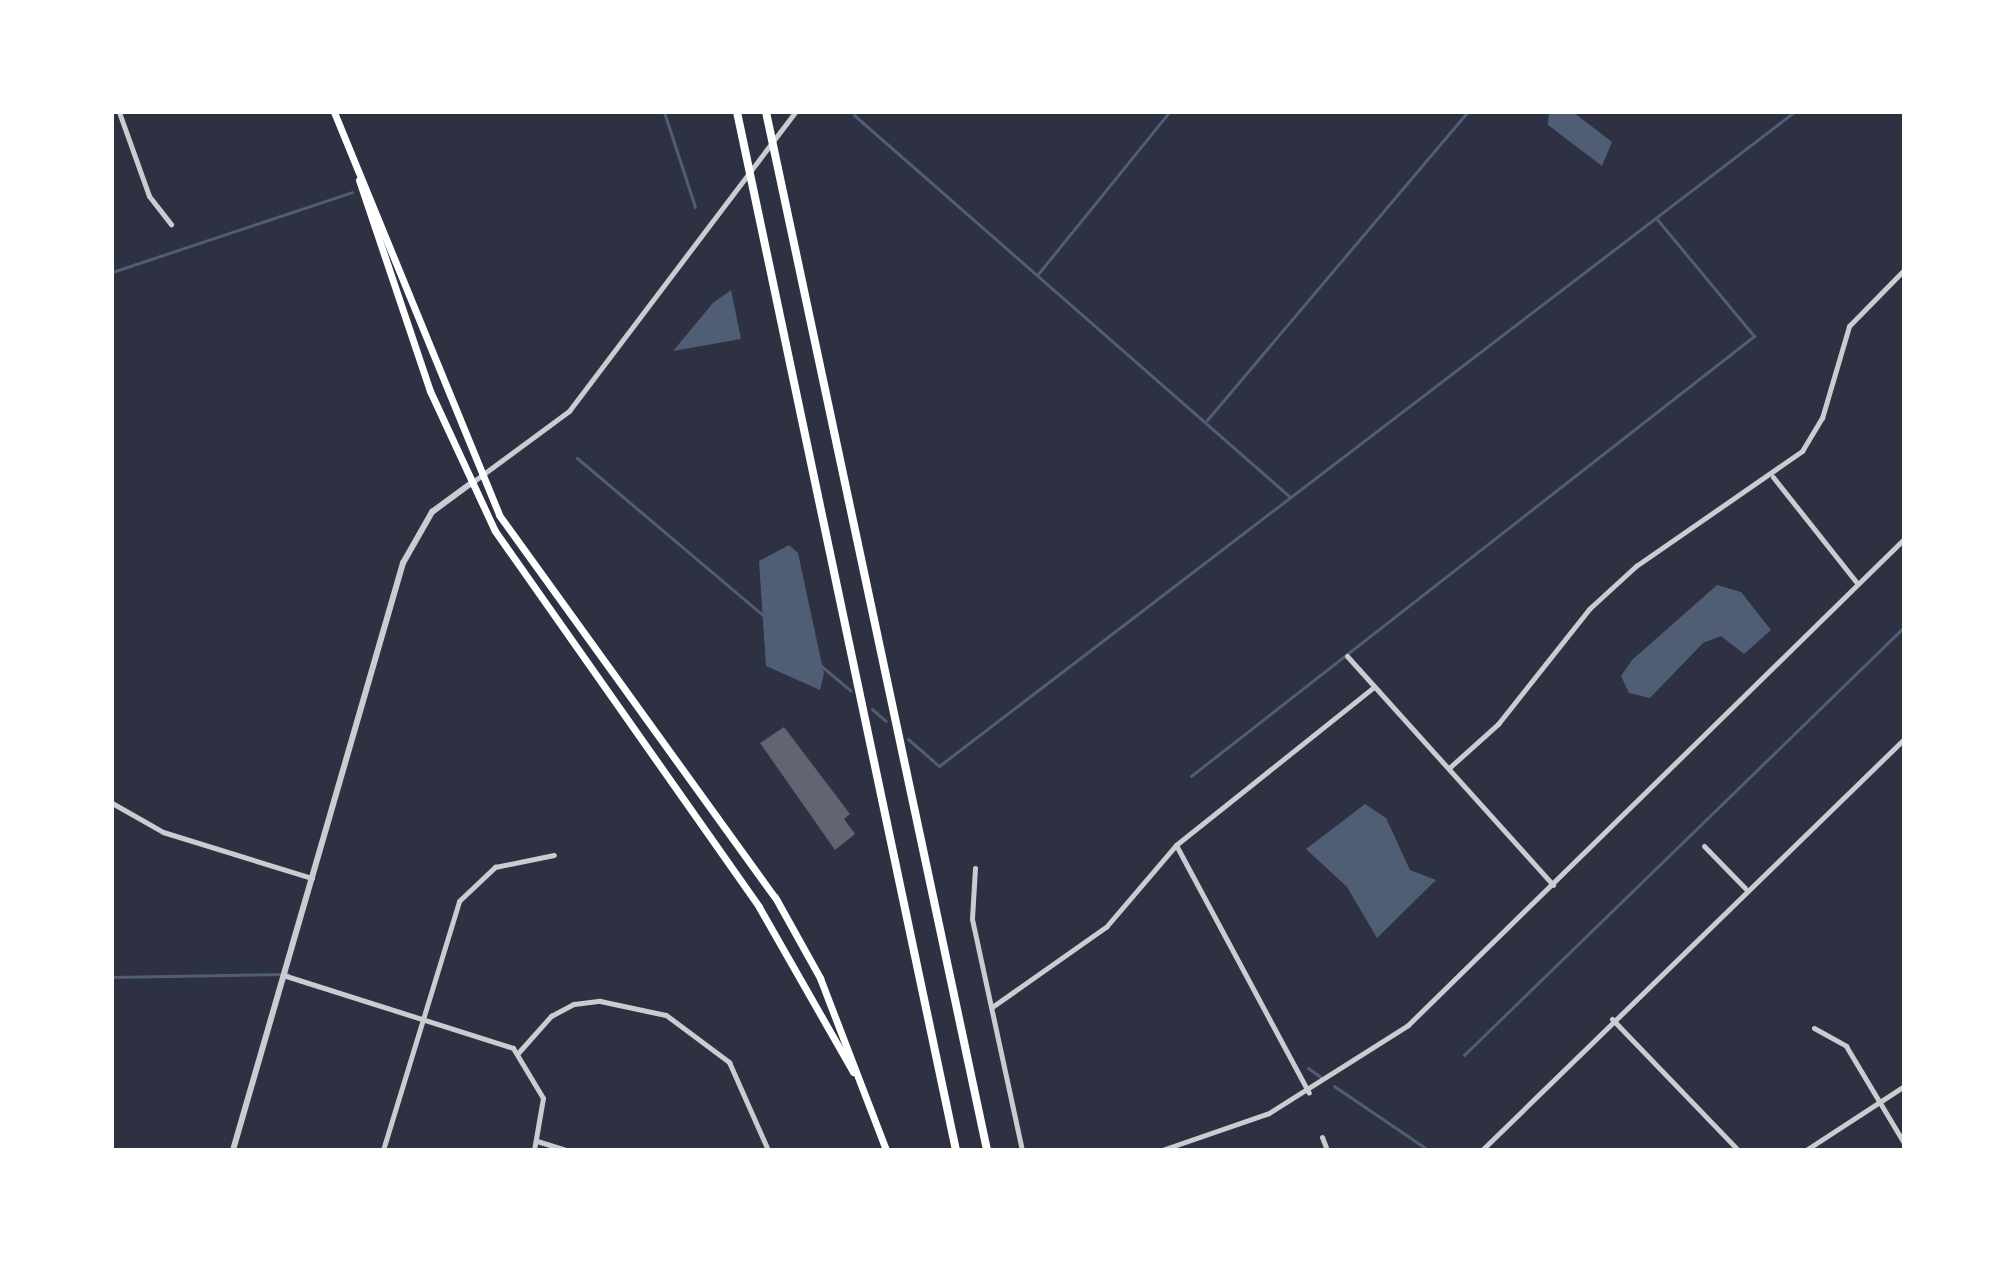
<!DOCTYPE html>
<html>
<head>
<meta charset="utf-8">
<style>
  body { margin:0 }
  #map { position:relative; width:2016px; height:1262px; overflow:hidden; background:#2d3142; font-family:"Alegreya Sans",sans-serif }
  div>[style] { position:absolute }
  .water>* { inset:0; background:#4f5d75 }
  .stream>* { height:3px; margin:-1.5px; padding:0 1.5px; transform-origin:1.5px; border-radius:1.5px; background:#4f5d75 }
  .building>* { inset:0; background:#626471 }
  .minor>* { height:5px; margin:-2.5px; padding:0 2.5px; transform-origin:2.5px; border-radius:2.5px; background:#caccd0 }
  .tertiary>* { height:6px; margin:-3px; padding:0 3px; transform-origin:3px; border-radius:3px; background:#caccd0 }
  .primary>* { height:7px; margin:-3.5px; padding:0 3.5px; transform-origin:3.5px; border-radius:3.5px; background:#fff }
  .motorway>* { height:8px; margin:-4px; padding:0 4px; transform-origin:4px; border-radius:4px; background:#fff }
  span { translate:-50% -50%; white-space:nowrap; text-align:center; line-height:1.15; -webkit-text-stroke:6px #fff; paint-order:stroke }
  .frame { position:absolute; inset:0; border:114px solid #fff; pointer-events:none }
</style>
</head>
<body>
<div id="map">
  <div class="water">
    <div style="clip-path:polygon(1549px 112px,1573px 112px,1612px 142px,1602px 166px,1548px 125px)"></div>
    <div style="clip-path:polygon(731px 290px,741px 339px,673px 351px,713px 303px)"></div>
    <div style="clip-path:polygon(789px 545px,798px 553px,824px 674px,820px 690px,766px 666px,759px 561px)"></div>
    <div style="clip-path:polygon(1717px 585px,1741px 592px,1771px 630px,1744px 654px,1721px 636px,1703px 643px,1650px 698px,1629px 693px,1621px 676px,1632px 660px)"></div>
    <div style="clip-path:polygon(1365px 804px,1386px 818px,1410px 870px,1436px 880px,1377px 938px,1347px 887px,1306px 849px)"></div>
  </div>
  <div class="stream">
    <div style="left:664px;top:112px;width:100px;rotate:71.9deg"></div>
    <div style="left:854px;top:115px;width:580px;rotate:41.22deg"></div>
    <div style="left:112px;top:272px;width:253px;rotate:-18.4deg"></div>
    <div style="left:1038px;top:274px;width:208px;rotate:-51deg"></div>
    <div style="left:1207px;top:420px;width:403px;rotate:-49.8deg"></div>
    <div style="left:577px;top:458px;width:248px;rotate:40.2deg"></div>
    <div style="left:820px;top:665px;width:40px;rotate:40deg"></div>
    <div style="left:872px;top:709px;width:18px;rotate:41deg"></div>
    <div style="left:908px;top:739px;width:41px;rotate:41.1deg"></div>
    <div style="left:939px;top:766px;width:1076px;rotate:-37.41deg"></div>
    <div style="left:1191px;top:776px;width:715px;rotate:-38.01deg"></div>
    <div style="left:1754px;top:336px;width:152px;rotate:-129.7deg"></div>
    <div style="left:112px;top:977px;width:176px;rotate:-1deg"></div>
    <div style="left:1464px;top:1055px;width:614px;rotate:-44.21deg"></div>
    <div style="left:1308px;top:1068px;width:16px;rotate:35deg"></div>
    <div style="left:1334px;top:1086px;width:114px;rotate:34.2deg"></div>
  </div>
  <div class="building">
    <div style="clip-path:polygon(784px 727px,850px 814px,844px 819px,855px 834px,835px 850px,760px 743px)"></div>
  </div>
  <div class="minor">
    <div style="left:119px;top:112px;width:89px;rotate:70.3deg"></div>
    <div style="left:149px;top:196px;width:36px;rotate:52deg"></div>
    <div style="left:1773px;top:477px;width:135px;rotate:51.6deg"></div>
    <div style="left:470px;top:484px;width:123px;rotate:-36.4deg"></div>
    <div style="left:569px;top:411px;width:375px;rotate:-52.9deg"></div>
    <div style="left:1347px;top:656px;width:308px;rotate:48deg"></div>
    <div style="left:1449px;top:768px;width:66px;rotate:-41.9deg"></div>
    <div style="left:1498px;top:724px;width:147px;rotate:-51.6deg"></div>
    <div style="left:1589px;top:609px;width:64px;rotate:-42.5deg"></div>
    <div style="left:1636px;top:566px;width:202px;rotate:-34.7deg"></div>
    <div style="left:1802px;top:451px;width:39px;rotate:-59deg"></div>
    <div style="left:1822px;top:418px;width:96px;rotate:-73.6deg"></div>
    <div style="left:1849px;top:326px;width:78px;rotate:-45.5deg"></div>
    <div style="left:112px;top:803px;width:59px;rotate:29.6deg"></div>
    <div style="left:163px;top:832px;width:156px;rotate:17.2deg"></div>
    <div style="left:1176px;top:845px;width:281px;rotate:61.8deg"></div>
    <div style="left:1704px;top:846px;width:59px;rotate:45.7deg"></div>
    <div style="left:975px;top:868px;width:51px;rotate:93.4deg"></div>
    <div style="left:972px;top:919px;width:236px;rotate:77.8deg"></div>
    <div style="left:283px;top:975px;width:241px;rotate:17.6deg"></div>
    <div style="left:513px;top:1048px;width:58px;rotate:59deg"></div>
    <div style="left:543px;top:1098px;width:53px;rotate:99.8deg"></div>
    <div style="left:992px;top:1007px;width:139px;rotate:-35.1deg"></div>
    <div style="left:1106px;top:927px;width:108px;rotate:-49.5deg"></div>
    <div style="left:1176px;top:845px;width:253px;rotate:-38.6deg"></div>
    <div style="left:1612px;top:1019px;width:182px;rotate:46.1deg"></div>
    <div style="left:1814px;top:1028px;width:37px;rotate:29deg"></div>
    <div style="left:1846px;top:1046px;width:113px;rotate:59.1deg"></div>
    <div style="left:518px;top:1053px;width:50px;rotate:-48.3deg"></div>
    <div style="left:551px;top:1016px;width:26px;rotate:-28deg"></div>
    <div style="left:574px;top:1004px;width:26px;rotate:-7deg"></div>
    <div style="left:600px;top:1001px;width:67px;rotate:12deg"></div>
    <div style="left:666px;top:1015px;width:79px;rotate:36.7deg"></div>
    <div style="left:729px;top:1062px;width:96px;rotate:66.1deg"></div>
    <div style="left:1322px;top:1137px;width:14px;rotate:69deg"></div>
    <div style="left:537px;top:1141px;width:30px;rotate:17deg"></div>
    <div style="left:383px;top:1150px;width:260px;rotate:-73deg"></div>
    <div style="left:459px;top:901px;width:50px;rotate:-43.4deg"></div>
    <div style="left:495px;top:867px;width:60px;rotate:-11.5deg"></div>
    <div style="left:1162px;top:1150px;width:113px;rotate:-19.1deg"></div>
    <div style="left:1269px;top:1113px;width:165px;rotate:-32.3deg"></div>
    <div style="left:1408px;top:1025px;width:694px;rotate:-44.42deg"></div>
    <div style="left:1482px;top:1150px;width:589px;rotate:-44.24deg"></div>
    <div style="left:1806px;top:1150px;width:117px;rotate:-33.1deg"></div>
  </div>
  <div class="tertiary">
    <div style="left:233px;top:1150px;width:611px;rotate:-73.85deg"></div>
    <div style="left:403px;top:563px;width:59px;rotate:-60.4deg"></div>
    <div style="left:432px;top:512px;width:47px;rotate:-36.4deg"></div>
  </div>
  <div class="primary">
    <div style="left:334px;top:112px;width:435px;rotate:67.7deg"></div>
    <div style="left:499px;top:515px;width:471px;rotate:54.2deg"></div>
    <div style="left:775px;top:897px;width:93px;rotate:60.9deg"></div>
    <div style="left:820px;top:978px;width:184px;rotate:69deg"></div>
    <div style="left:359px;top:180px;width:223px;rotate:71.4deg"></div>
    <div style="left:430px;top:391px;width:154px;rotate:65.1deg"></div>
    <div style="left:495px;top:531px;width:459px;rotate:54.9deg"></div>
    <div style="left:759px;top:907px;width:190px;rotate:60.3deg"></div>
  </div>
  <div class="motorway">
    <div style="left:737px;top:112px;width:1061px;rotate:78.09deg"></div>
    <div style="left:766px;top:112px;width:1061px;rotate:77.98deg"></div>
  </div>
  <div class="frame"></div>
</div>
</body>
</html>
